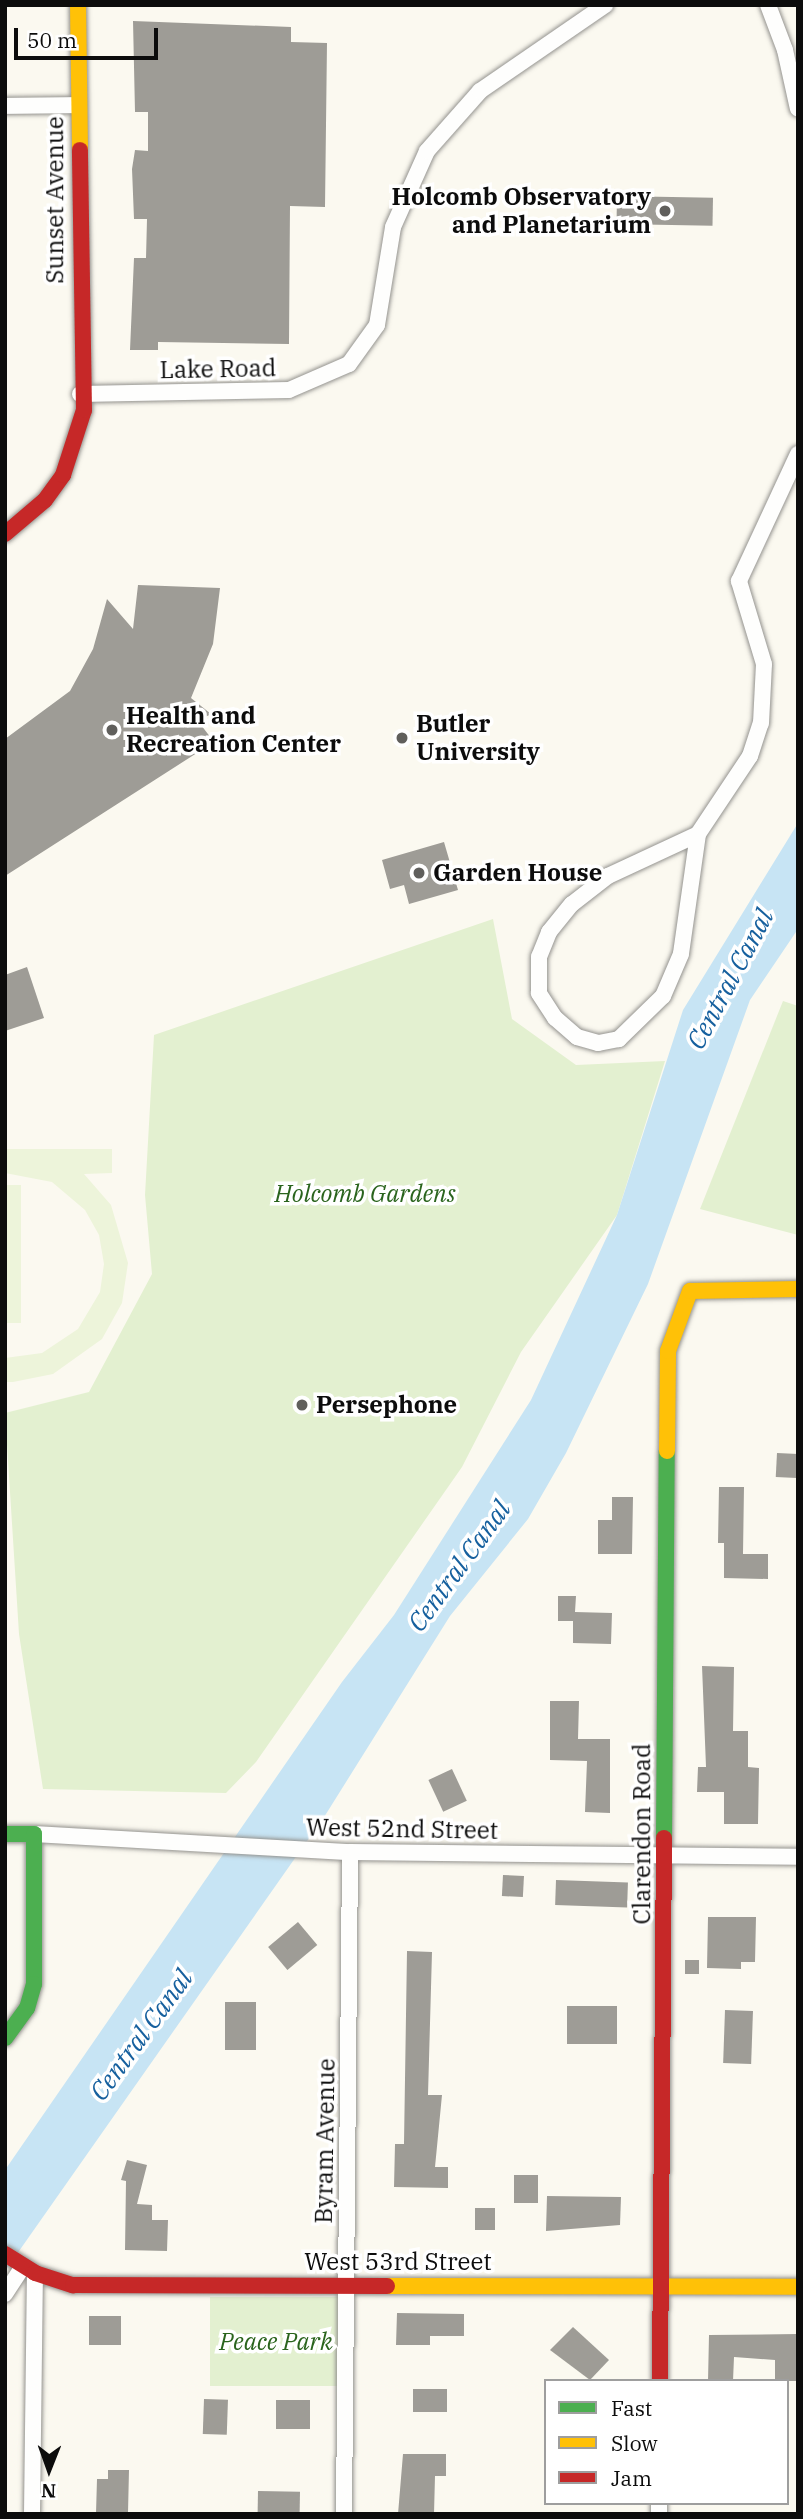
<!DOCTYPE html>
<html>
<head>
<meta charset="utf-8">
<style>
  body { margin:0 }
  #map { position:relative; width:803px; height:2519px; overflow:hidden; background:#fbf9f0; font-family:"IBM Plex Serif",serif }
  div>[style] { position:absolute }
  .green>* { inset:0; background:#e3f0d0; transform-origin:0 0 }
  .pitch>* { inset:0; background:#edf4da; transform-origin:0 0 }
  .water>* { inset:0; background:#c7e4f4 }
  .building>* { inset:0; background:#9e9c96; transform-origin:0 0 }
  .roads { filter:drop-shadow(0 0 2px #94938f) drop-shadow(0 0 2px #94938f) }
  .street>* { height:16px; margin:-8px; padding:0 8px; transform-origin:8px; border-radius:8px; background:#fefefd }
  .fast>* { height:16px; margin:-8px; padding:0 8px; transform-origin:8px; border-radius:8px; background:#4caf50 }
  .slow>* { height:16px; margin:-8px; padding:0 8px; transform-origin:8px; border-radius:8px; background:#ffc107 }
  .jam>* { height:16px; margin:-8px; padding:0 8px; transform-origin:8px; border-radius:8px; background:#c62828 }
  .dots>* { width:19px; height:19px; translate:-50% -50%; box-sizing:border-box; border:4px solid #fff; border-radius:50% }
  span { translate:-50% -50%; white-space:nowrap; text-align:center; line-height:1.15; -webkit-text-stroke:7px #fff; paint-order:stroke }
  .poi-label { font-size:24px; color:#0c0c0c; font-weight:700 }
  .right { translate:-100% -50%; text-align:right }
  .left { translate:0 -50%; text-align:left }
  .street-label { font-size:24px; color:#0c0c0c }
  .park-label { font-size:24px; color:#2a641d; font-style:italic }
  .water-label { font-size:26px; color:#16609e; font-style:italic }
  .frame { position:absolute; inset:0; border:7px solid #0c0c0c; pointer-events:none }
  .legend { position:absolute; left:544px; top:2379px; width:245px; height:126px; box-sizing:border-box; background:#fff; border:2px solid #9e9e9e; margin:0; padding:9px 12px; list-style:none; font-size:21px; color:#0c0c0c }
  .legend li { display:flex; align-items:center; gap:14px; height:35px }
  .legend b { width:35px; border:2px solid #9e9e9e }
  .north { position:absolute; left:14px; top:2435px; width:70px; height:70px; -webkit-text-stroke:5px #fff; paint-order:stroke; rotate:181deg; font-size:19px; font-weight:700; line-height:28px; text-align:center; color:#0c0c0c }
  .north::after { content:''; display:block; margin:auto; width:24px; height:32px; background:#0c0c0c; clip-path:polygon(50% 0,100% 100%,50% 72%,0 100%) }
  .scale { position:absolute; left:14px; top:28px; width:144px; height:32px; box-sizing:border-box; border:4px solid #0c0c0c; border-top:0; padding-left:9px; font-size:21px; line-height:24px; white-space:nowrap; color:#0c0c0c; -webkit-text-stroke:5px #fff; paint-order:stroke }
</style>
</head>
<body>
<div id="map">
  <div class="green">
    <div style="clip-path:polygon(493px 919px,512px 1019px,576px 1065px,665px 1061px,617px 1215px,521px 1352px,462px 1467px,256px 1762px,226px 1793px,43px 1789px,19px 1634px,5px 1413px,89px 1392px,152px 1274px,145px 1195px,154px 1035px)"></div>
    <div style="clip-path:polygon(783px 1001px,798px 1006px,798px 1235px,700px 1209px)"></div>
    <div style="left:210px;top:2297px;width:132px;height:89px"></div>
  </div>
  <div class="pitch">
    <div style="clip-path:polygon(5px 1149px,112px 1149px,112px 1173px,84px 1174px,111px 1205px,128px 1263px,122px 1303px,102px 1339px,53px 1374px,13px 1382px,5px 1382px,5px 1358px,42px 1353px,78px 1329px,100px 1292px,104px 1264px,99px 1235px,85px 1210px,52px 1182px,5px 1173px)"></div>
    <div style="left:5px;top:1185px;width:16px;height:138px"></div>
  </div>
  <div class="water">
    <div style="clip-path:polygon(798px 823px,798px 929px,750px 1000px,648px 1284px,566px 1453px,528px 1519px,450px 1616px,326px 1814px,5px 2271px,5px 2170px,342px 1682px,394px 1615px,531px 1400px,617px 1215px,683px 1010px)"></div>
  </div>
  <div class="building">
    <div style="clip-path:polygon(133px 21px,291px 27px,291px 42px,327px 43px,325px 207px,290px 206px,289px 344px,158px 342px,158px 350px,130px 350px,134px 258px,146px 258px,147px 219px,134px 219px,132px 169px,135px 150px,148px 151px,148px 112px,135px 112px)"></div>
    <div style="left:617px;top:196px;width:96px;height:28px;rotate:1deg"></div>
    <div style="clip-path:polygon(138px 585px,220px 588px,213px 644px,191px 698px,211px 714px,198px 721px,214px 742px,5px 876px,5px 739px,70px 691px,93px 649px,107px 599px,133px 629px)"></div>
    <div style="clip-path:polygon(444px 842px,458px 890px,409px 904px,404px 885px,390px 889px,382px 860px)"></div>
    <div style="clip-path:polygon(27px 967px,44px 1018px,5px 1031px,5px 975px)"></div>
    <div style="left:777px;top:1453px;width:21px;height:24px;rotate:3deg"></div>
    <div style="clip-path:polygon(719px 1487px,744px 1487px,743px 1554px,768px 1554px,768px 1579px,724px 1578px,724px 1543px,718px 1543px)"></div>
    <div style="clip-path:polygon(612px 1497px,633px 1497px,632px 1554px,598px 1554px,598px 1520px,612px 1520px)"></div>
    <div style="clip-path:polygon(558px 1596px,576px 1596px,575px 1612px,612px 1613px,611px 1644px,573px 1643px,573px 1621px,558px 1621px)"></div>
    <div style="clip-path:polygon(702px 1666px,734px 1667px,733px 1731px,748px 1731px,748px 1767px,759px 1768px,758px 1824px,724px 1824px,724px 1792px,697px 1792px,698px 1767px,706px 1767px)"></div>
    <div style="clip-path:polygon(550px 1701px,579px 1701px,578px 1739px,610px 1739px,610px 1813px,585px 1812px,587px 1761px,550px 1760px)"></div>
    <div style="left:452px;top:1769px;width:35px;height:26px;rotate:65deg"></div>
    <div style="left:503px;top:1875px;width:21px;height:21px;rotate:3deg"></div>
    <div style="left:556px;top:1880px;width:72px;height:25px;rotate:2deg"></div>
    <div style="clip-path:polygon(708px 1917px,756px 1917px,755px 1962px,741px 1962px,741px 1969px,707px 1968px)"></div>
    <div style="left:298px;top:1922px;width:30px;height:39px;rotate:50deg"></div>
    <div style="clip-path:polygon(407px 1951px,432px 1952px,428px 2095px,442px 2095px,435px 2167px,448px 2167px,448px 2188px,394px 2187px,395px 2144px,404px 2144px)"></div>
    <div style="left:685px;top:1960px;width:14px;height:14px"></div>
    <div style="left:225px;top:2002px;width:31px;height:48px"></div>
    <div style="left:567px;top:2006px;width:50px;height:38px"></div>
    <div style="left:725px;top:2010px;width:28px;height:53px;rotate:2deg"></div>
    <div style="clip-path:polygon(127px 2160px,147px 2165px,137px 2204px,152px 2205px,152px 2220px,168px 2220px,167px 2251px,125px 2250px,126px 2181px,121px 2180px)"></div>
    <div style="left:514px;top:2175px;width:24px;height:28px"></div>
    <div style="clip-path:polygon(547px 2196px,621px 2197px,620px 2225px,546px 2231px)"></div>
    <div style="left:475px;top:2208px;width:20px;height:22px"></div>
    <div style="clip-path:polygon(397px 2313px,464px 2314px,464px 2336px,430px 2336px,430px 2345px,396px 2345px)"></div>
    <div style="left:89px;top:2316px;width:32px;height:29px"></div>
    <div style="clip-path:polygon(573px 2327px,609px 2360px,590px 2380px,550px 2350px)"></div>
    <div style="clip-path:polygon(798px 2334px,798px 2381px,775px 2381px,775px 2360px,734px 2357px,733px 2381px,708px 2381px,709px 2335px)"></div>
    <div style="left:413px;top:2389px;width:34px;height:23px"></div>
    <div style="left:204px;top:2399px;width:24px;height:35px;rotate:2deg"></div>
    <div style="left:276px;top:2400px;width:34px;height:29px"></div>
    <div style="clip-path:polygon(403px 2454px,446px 2454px,446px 2476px,435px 2476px,434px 2514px,398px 2514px)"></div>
    <div style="clip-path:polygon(108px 2470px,129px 2470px,128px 2513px,96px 2513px,97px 2479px,108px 2479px)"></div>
    <div style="left:258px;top:2491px;width:42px;height:23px;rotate:1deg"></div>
  </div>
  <div class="roads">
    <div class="street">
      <div style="left:768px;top:5px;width:48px;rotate:69.3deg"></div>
      <div style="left:785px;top:50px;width:60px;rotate:77.6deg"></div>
      <div style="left:5px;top:106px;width:72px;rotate:-0.8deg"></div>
      <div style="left:80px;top:394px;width:209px;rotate:-1.1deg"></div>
      <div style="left:289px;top:390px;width:65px;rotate:-23.4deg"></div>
      <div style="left:349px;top:364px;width:48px;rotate:-54.3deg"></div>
      <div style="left:377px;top:325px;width:99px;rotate:-80.7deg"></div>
      <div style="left:393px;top:227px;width:83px;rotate:-65.9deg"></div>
      <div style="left:427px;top:151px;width:80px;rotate:-48.5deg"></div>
      <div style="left:480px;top:91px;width:152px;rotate:-34.5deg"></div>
      <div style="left:698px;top:834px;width:121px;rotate:98.1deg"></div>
      <div style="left:681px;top:954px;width:46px;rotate:113.2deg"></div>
      <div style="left:663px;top:996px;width:62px;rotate:135.7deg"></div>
      <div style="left:619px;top:1039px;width:21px;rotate:169deg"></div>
      <div style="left:598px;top:1043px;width:22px;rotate:-164deg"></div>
      <div style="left:577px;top:1037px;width:29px;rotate:-139deg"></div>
      <div style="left:555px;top:1018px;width:30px;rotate:-123deg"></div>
      <div style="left:539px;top:993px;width:36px;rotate:-90deg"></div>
      <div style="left:539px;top:957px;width:27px;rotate:-68deg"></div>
      <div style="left:549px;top:932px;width:36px;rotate:-51deg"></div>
      <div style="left:572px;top:904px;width:46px;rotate:-37.9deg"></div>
      <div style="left:608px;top:876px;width:99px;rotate:-25deg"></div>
      <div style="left:698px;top:834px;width:94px;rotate:-56.3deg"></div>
      <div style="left:750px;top:756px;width:35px;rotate:-72deg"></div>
      <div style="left:761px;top:723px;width:59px;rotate:-87.1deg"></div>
      <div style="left:764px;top:664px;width:87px;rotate:-106.8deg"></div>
      <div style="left:739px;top:581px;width:140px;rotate:-65.1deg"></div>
      <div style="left:34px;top:1834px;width:317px;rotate:3.3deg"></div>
      <div style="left:350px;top:1852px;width:448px;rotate:0.6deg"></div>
      <div style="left:5px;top:2294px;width:33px;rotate:-57deg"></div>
      <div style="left:32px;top:2514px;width:241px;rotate:-89.3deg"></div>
      <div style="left:344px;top:2514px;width:662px;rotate:-89.48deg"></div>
      <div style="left:659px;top:2514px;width:11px;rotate:-90deg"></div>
    </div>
    <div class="fast">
      <div style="left:5px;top:1834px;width:29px"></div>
      <div style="left:34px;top:1834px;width:150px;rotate:90deg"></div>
      <div style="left:34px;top:1984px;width:25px;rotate:106deg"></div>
      <div style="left:27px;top:2008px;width:37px;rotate:126deg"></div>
      <div style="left:664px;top:1838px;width:387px;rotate:-89.6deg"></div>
    </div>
    <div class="slow">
      <div style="left:78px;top:5px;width:145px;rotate:89.2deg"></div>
      <div style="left:667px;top:1451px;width:100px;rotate:-89.4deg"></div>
      <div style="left:668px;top:1351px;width:64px;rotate:-69.9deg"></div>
      <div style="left:690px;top:1291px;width:108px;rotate:-1.1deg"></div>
      <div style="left:387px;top:2286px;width:411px;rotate:0.1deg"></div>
    </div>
    <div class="jam">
      <div style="left:5px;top:534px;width:52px;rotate:-40.4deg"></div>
      <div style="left:45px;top:500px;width:31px;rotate:-54deg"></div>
      <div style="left:63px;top:475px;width:68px;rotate:-72.1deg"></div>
      <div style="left:84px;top:410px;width:260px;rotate:-90.9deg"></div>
      <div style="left:5px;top:2254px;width:36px;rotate:32deg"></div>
      <div style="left:35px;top:2273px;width:40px;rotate:18deg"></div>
      <div style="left:73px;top:2285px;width:314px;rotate:0.2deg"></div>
      <div style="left:660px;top:2381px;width:543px;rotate:-89.58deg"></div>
    </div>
  </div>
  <div class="dots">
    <div style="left:665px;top:211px;background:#605f5c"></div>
    <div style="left:112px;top:730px;background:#605f5c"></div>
    <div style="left:402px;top:738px;background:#605f5c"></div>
    <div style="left:419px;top:873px;background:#605f5c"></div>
    <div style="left:302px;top:1405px;background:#605f5c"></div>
  </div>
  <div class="poi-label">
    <span class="right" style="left:651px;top:211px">Holcomb Observatory<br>and Planetarium</span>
    <span class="left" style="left:126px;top:730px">Health and<br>Recreation Center</span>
    <span class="left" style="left:416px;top:738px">Butler<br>University</span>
    <span class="left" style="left:433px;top:873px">Garden House</span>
    <span class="left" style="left:316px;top:1405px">Persephone</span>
  </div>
  <div class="street-label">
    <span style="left:55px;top:200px;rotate:-90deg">Sunset Avenue</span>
    <span style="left:218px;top:369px;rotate:-1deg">Lake Road</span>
    <span style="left:402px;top:1829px;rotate:1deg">West 52nd Street</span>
    <span style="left:642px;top:1834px;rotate:-90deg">Clarendon Road</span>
    <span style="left:325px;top:2141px;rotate:-89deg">Byram Avenue</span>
    <span style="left:398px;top:2262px">West 53rd Street</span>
  </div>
  <div class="park-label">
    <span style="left:365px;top:1194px">Holcomb Gardens</span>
    <span style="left:276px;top:2342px">Peace Park</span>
  </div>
  <div class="water-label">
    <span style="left:730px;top:979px;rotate:-62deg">Central Canal</span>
    <span style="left:459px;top:1566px;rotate:-54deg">Central Canal</span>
    <span style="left:141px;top:2035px;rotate:-54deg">Central Canal</span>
  </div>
  <div class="frame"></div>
  <ul class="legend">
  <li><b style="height:9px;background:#4caf50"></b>Fast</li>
  <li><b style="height:9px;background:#ffc107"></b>Slow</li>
  <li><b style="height:9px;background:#c62828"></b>Jam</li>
  </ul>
  <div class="north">N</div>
  <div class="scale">50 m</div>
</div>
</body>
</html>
